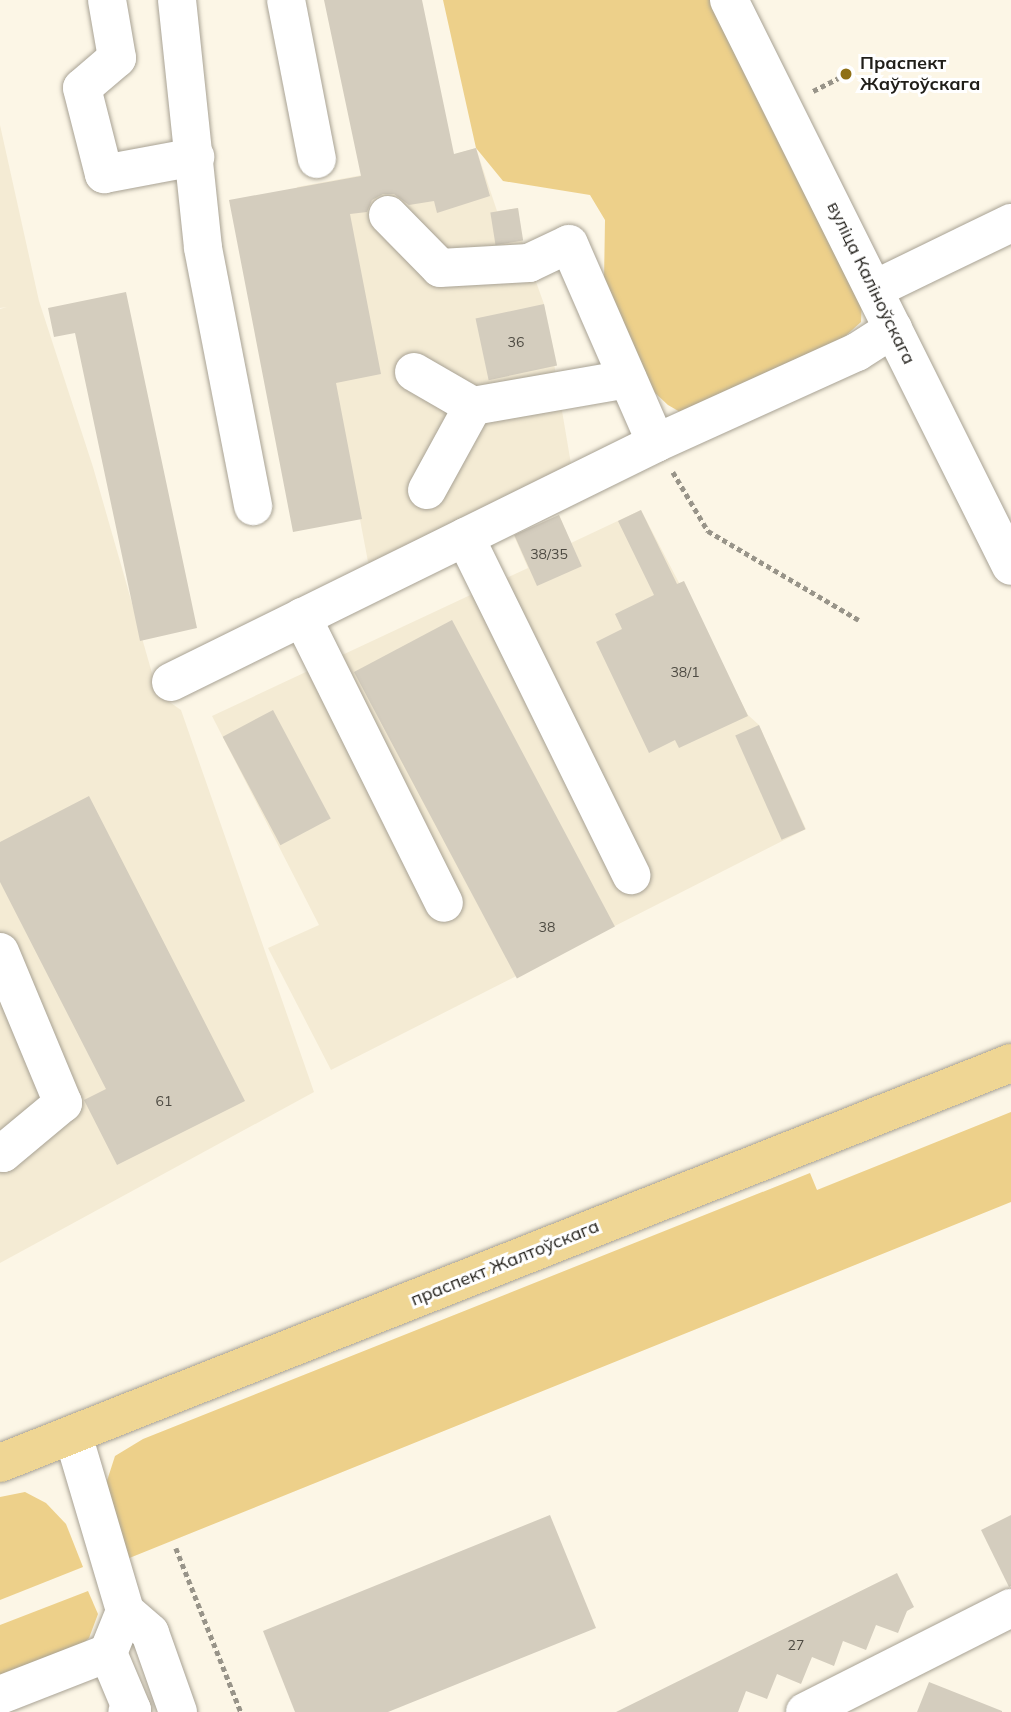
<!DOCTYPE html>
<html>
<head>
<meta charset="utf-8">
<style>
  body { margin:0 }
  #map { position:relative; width:1011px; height:1712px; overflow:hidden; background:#fcf6e6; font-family:Mulish,sans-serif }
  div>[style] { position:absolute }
  .built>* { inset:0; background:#f4ebd4 }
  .green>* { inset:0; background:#edd08a }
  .building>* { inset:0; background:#d4cdbe; transform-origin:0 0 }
  .path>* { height:4.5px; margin-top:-2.25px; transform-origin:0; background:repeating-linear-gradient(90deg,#989489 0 5px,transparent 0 8.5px) }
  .roads { filter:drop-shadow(0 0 2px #a8a294) drop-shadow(0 0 2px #a8a294) }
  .minor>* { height:38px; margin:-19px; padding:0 19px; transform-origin:19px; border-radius:19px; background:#fff }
  .major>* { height:38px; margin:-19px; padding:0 19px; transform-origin:19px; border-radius:19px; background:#efd694 }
  .dots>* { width:19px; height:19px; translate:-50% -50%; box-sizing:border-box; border:4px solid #fff; border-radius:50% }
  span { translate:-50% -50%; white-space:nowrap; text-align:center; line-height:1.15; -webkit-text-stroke:6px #fff; paint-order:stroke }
  .number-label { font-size:14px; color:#4d4a42 }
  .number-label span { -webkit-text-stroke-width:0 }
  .poi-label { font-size:18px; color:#201e19; font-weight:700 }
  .left { translate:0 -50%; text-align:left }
  .street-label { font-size:18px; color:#201e19 }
</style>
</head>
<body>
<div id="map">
  <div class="built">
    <div style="clip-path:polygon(0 125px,39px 301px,93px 467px,158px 694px,181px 710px,314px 1092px,0 1263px,0 309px,7px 307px,0 308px)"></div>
    <div style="clip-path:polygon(476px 148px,497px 211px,518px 208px,523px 246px,544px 304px,572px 470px,369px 567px,297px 187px,422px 164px)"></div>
    <div style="clip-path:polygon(641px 510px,748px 715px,759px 725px,806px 829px,331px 1070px,268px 948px,319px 925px,212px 716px,528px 568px,514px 536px,559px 515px,571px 543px)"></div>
  </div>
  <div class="green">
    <div style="clip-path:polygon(443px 0,713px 0,862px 298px,861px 322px,832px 348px,687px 416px,668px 405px,653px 391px,604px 281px,605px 220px,590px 195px,503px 181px,476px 148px)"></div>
    <div style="clip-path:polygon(1011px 1112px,1011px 1202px,122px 1561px,105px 1487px,115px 1456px,143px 1439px,810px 1173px,817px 1190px)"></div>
    <div style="clip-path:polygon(25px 1492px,46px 1503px,66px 1524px,83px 1567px,0 1600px,0 1497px)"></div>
    <div style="clip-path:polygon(88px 1591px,98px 1614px,89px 1638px,68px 1658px,0 1683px,0 1625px)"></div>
  </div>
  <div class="building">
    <div style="clip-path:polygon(324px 0,422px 0,454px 154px,476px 148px,490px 196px,437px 213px,434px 201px,409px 205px,394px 194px,383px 194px,372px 200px,367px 212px,350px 214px,381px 374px,336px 383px,362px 519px,293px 532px,229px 200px,361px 176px)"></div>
    <div style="left:518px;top:208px;width:33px;height:28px;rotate:81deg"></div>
    <div style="clip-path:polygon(126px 292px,197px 628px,140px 641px,75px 333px,54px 337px,48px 308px)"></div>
    <div style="left:544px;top:304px;width:63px;height:70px;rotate:78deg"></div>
    <div style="clip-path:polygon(641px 510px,677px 584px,684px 581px,748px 716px,679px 748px,675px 740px,649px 753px,596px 642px,622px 629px,615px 614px,654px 595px,618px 521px)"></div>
    <div style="left:559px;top:515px;width:56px;height:49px;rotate:66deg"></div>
    <div style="left:452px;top:620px;width:347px;height:111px;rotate:62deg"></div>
    <div style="left:273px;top:710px;width:123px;height:57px;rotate:62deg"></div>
    <div style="left:759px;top:725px;width:114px;height:26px;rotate:66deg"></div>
    <div style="clip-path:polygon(89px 796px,245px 1101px,117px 1165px,84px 1100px,106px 1089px,0 882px,0 842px)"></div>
    <div style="clip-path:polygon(550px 1515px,596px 1628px,388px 1712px,295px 1712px,263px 1631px)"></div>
    <div style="clip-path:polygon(1011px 1515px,1011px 1586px,1009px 1587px,981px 1530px)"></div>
    <div style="clip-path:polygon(897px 1573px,914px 1607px,907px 1611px,898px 1633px,876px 1625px,866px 1650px,843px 1641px,834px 1666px,812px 1657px,801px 1684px,777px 1674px,767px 1699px,746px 1691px,738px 1712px,616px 1712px)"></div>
    <div style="clip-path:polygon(929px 1682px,1002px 1711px,1002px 1712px,917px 1712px)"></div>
  </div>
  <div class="path">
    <div style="left:813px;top:91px;width:37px;rotate:-27deg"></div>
    <div style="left:673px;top:472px;width:69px;rotate:59.3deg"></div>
    <div style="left:708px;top:531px;width:175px;rotate:30.5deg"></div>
    <div style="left:176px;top:1548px;width:176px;rotate:68.4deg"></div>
  </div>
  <div class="roads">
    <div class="minor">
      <div style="left:107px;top:0;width:59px;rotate:80.2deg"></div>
      <div style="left:117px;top:58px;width:46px;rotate:139.4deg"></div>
      <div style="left:82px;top:88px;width:89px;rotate:75.7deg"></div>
      <div style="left:104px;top:174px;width:93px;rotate:-10.6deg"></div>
      <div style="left:177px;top:0;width:249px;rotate:84deg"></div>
      <div style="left:203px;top:248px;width:263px;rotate:79deg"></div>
      <div style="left:286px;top:0;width:162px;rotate:79deg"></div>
      <div style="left:729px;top:0;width:632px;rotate:63.52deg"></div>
      <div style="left:388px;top:215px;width:74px;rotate:45.5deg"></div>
      <div style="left:440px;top:268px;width:89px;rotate:-3.2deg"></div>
      <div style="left:529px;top:263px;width:44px;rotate:-25.4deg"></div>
      <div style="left:569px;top:244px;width:217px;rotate:66.4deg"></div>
      <div style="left:875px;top:289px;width:151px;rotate:-25.9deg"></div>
      <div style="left:414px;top:372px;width:68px;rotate:30deg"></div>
      <div style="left:473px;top:406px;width:157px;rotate:-9.9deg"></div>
      <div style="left:427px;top:490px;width:96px;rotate:-61.3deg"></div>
      <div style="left:465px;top:537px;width:377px;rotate:63.8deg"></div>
      <div style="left:302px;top:617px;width:319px;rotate:63.6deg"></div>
      <div style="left:171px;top:682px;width:541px;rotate:-26.23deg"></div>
      <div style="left:656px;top:443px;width:221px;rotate:-24.4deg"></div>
      <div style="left:857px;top:352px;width:43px;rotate:-32.6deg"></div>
      <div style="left:0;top:952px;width:164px;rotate:67.4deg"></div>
      <div style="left:63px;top:1103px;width:78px;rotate:140.2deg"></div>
      <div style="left:3px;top:1153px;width:4px;rotate:-146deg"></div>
      <div style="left:73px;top:1435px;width:184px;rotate:73.5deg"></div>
      <div style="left:125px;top:1611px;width:45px;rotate:112deg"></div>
      <div style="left:108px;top:1653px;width:62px;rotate:67.2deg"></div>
      <div style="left:132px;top:1710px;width:5px;rotate:158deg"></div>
      <div style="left:125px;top:1611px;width:33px;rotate:41deg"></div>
      <div style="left:150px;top:1633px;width:84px;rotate:70.5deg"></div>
      <div style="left:0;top:1695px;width:116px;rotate:-21.3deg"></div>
      <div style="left:805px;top:1712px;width:231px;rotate:-26.8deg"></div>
    </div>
    <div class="major">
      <div style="left:0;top:1463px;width:1087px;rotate:-21.59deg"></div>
    </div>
  </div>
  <div class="dots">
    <div style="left:846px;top:74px;background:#8f7015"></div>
  </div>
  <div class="number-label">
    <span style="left:516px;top:342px">36</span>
    <span style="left:549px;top:554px">38/35</span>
    <span style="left:685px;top:672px">38/1</span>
    <span style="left:547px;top:927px">38</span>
    <span style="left:164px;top:1101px">61</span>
    <span style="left:796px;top:1645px">27</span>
  </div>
  <div class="poi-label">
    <span class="left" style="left:860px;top:74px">Праспект<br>Жаўтоўскага</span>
  </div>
  <div class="street-label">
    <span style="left:871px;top:283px;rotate:64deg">вуліца Каліноўскага</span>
    <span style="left:505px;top:1263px;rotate:-22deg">праспект Жалтоўскага</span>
  </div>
</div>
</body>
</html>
